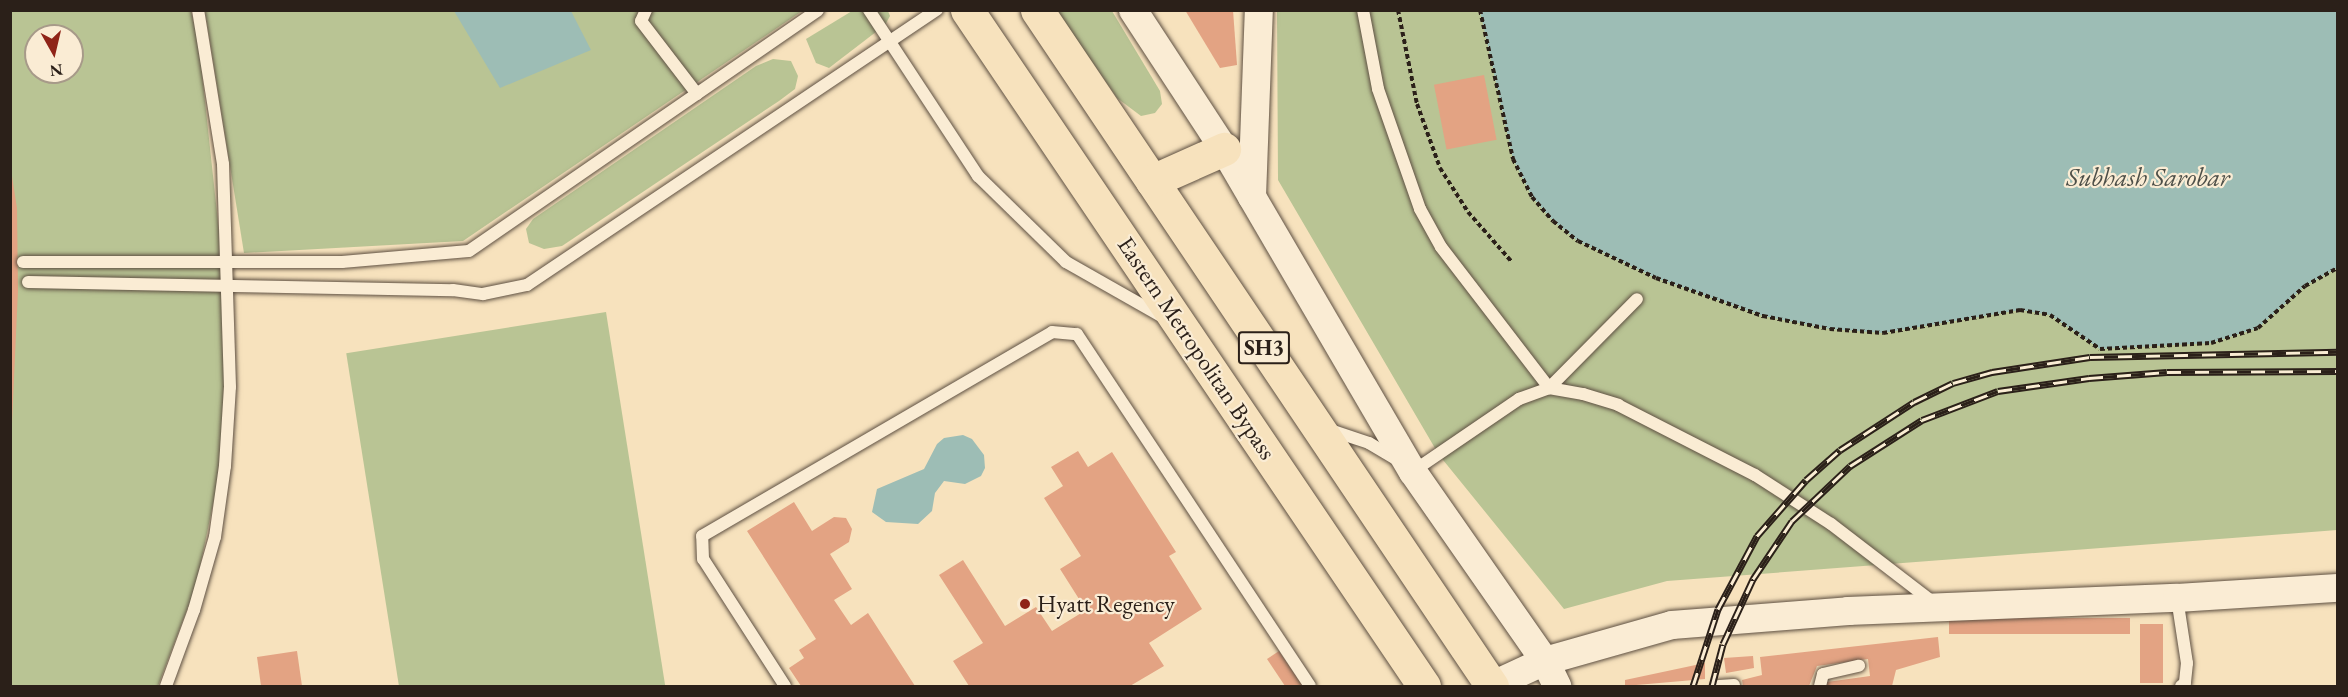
<!DOCTYPE html>
<html>
<head>
<meta charset="utf-8">
<style>
  body { margin:0 }
  #map { position:relative; width:2348px; height:697px; overflow:hidden; background:#f7e2bd; font-family:"EB Garamond",serif }
  div>[style] { position:absolute }
  .green>* { inset:0; background:#b9c494; transform-origin:0 0 }
  .water>* { inset:0; background:#9dbdb5 }
  .building>* { inset:0; background:#e3a383; transform-origin:0 0 }
  .path>* { height:4px; margin-top:-2px; transform-origin:0; background:repeating-linear-gradient(90deg,#2b2019 0 4.5px,transparent 0 7.5px) }
  .roads { filter:drop-shadow(0 0 2px #5e5042) drop-shadow(0 0 2px #5e5042) }
  .service>* { height:12px; margin:-6px; padding:0 6px; transform-origin:6px; border-radius:6px; background:#faecd4 }
  .tertiary>* { height:28px; margin:-14px; padding:0 14px; transform-origin:14px; border-radius:14px; background:#faecd4 }
  .primary>* { height:33px; margin:-16.5px; padding:0 16.5px; transform-origin:16.5px; border-radius:16.5px; background:#f7e2bd }
  .rail>* { height:7px; margin-top:-3.5px; transform-origin:0; background:repeating-linear-gradient(90deg,#faecd4 0 14px,#2b2019 0 28px); box-sizing:border-box; border-block:2px solid #2b2019 }
  .dots>* { width:16px; height:16px; translate:-50% -50%; box-sizing:border-box; border:3px solid #faecd4; border-radius:50% }
  span { translate:-50% -50%; white-space:nowrap; text-align:center; line-height:1.15; -webkit-text-stroke:4.5px #faecd4; paint-order:stroke }
  .shield-label span { padding:2px 4px; background:#faecd4; border:2px solid; border-radius:4px; -webkit-text-stroke-width:0 }
  .shield-label { font-size:22px; color:#2b2019; font-weight:700 }
  .street-label { font-size:24px; color:#2b2019 }
  .poi-label { font-size:24px; color:#2b2019 }
  .left { translate:0 -50%; text-align:left }
  .water-label { font-size:26px; color:#4d4f48; font-style:italic }
  .frame { position:absolute; inset:0; border:12px solid #2b2019; pointer-events:none }
  .north { position:absolute; left:24px; top:24px; width:60px; height:60px; box-sizing:border-box; background:#faecd4; border:2px solid #a79a89; border-radius:50%; rotate:172deg; font-size:16px; font-weight:700; line-height:24px; text-align:center; color:#2b2019 }
  .north::after { content:''; display:block; margin:auto; width:21px; height:27px; background:#8f2418; clip-path:polygon(50% 0,100% 100%,50% 72%,0 100%) }
</style>
</head>
<body>
<div id="map">
  <div class="green">
    <div style="clip-path:polygon(evenodd,11px 11px,191px 11px,199px 46px,221px 250px,225px 330px,223px 418px,217px 485px,196px 586px,158px 686px,11px 686px,11px 11px,36px 36px,72px 36px,72px 72px,36px 72px,36px 36px)"></div>
    <div style="clip-path:polygon(205px 11px,802px 11px,463px 241px,244px 253px)"></div>
    <div style="clip-path:polygon(852px 11px,888px 11px,890px 16px,885px 25px,829px 68px,816px 63px,806px 39px)"></div>
    <div style="clip-path:polygon(1057px 11px,1112px 11px,1160px 91px,1162px 104px,1155px 113px,1141px 116px,1117px 98px)"></div>
    <div style="clip-path:polygon(1277px 11px,2337px 11px,2337px 530px,1667px 581px,1564px 609px,1439px 455px,1278px 180px)"></div>
    <div style="clip-path:polygon(773px 59px,791px 61px,798px 76px,795px 89px,779px 101px,562px 246px,544px 249px,529px 243px,526px 229px,533px 219px,756px 66px)"></div>
    <div style="left:606px;top:312px;width:378px;height:263px;rotate:81deg"></div>
  </div>
  <div class="water">
    <div style="clip-path:polygon(454px 11px,571px 11px,591px 50px,500px 88px)"></div>
    <div style="clip-path:polygon(1480px 11px,2337px 11px,2337px 268px,2305px 286px,2258px 328px,2211px 343px,2100px 349px,2050px 315px,2020px 310px,1883px 333px,1830px 329px,1763px 316px,1656px 278px,1578px 241px,1553px 221px,1532px 197px,1513px 159px)"></div>
    <div style="clip-path:polygon(963px 435px,972px 439px,984px 455px,985px 468px,981px 476px,965px 484px,944px 481px,935px 493px,932px 511px,918px 524px,886px 522px,872px 512px,877px 489px,924px 469px,937px 444px,944px 438px)"></div>
  </div>
  <div class="building">
    <div style="clip-path:polygon(1185px 10px,1233px 10px,1237px 65px,1220px 68px)"></div>
    <div style="left:1484px;top:75px;width:66px;height:51px;rotate:79deg"></div>
    <div style="clip-path:polygon(10px 164px,17px 208px,18px 290px,12px 423px)"></div>
    <div style="clip-path:polygon(1078px 451px,1088px 467px,1112px 452px,1176px 552px,1169px 556px,1202px 609px,1149px 643px,1164px 666px,1130px 686px,969px 686px,953px 661px,983px 643px,939px 575px,963px 560px,1005px 626px,1036px 607px,1052px 631px,1086px 610px,1060px 569px,1081px 556px,1044px 498px,1063px 486px,1051px 467px)"></div>
    <div style="clip-path:polygon(794px 502px,812px 531px,834px 517px,846px 518px,852px 529px,849px 542px,830px 554px,852px 589px,834px 600px,851px 625px,868px 613px,915px 686px,801px 686px,789px 668px,804px 658px,799px 650px,816px 639px,747px 531px)"></div>
    <div style="left:2130px;top:618px;width:16px;height:181px;rotate:90deg"></div>
    <div style="left:2163px;top:624px;width:59px;height:23px;rotate:90deg"></div>
    <div style="clip-path:polygon(1938px 637px,1940px 657px,1896px 670px,1892px 686px,1827px 686px,1827px 682px,1870px 676px,1868px 659px,1817px 666px,1809px 686px,1743px 686px,1742px 680px,1762px 675px,1760px 657px)"></div>
    <div style="clip-path:polygon(297px 651px,302px 686px,261px 686px,257px 657px)"></div>
    <div style="clip-path:polygon(1279px 651px,1303px 686px,1285px 686px,1267px 659px)"></div>
    <div style="clip-path:polygon(1753px 656px,1754px 668px,1726px 673px,1724px 658px)"></div>
    <div style="clip-path:polygon(1705px 663px,1705px 679px,1625px 686px,1625px 680px)"></div>
  </div>
  <div class="path">
    <div style="left:1398px;top:10px;width:96px;rotate:78.6deg"></div>
    <div style="left:1417px;top:104px;width:68px;rotate:70.2deg"></div>
    <div style="left:1440px;top:168px;width:52px;rotate:57.5deg"></div>
    <div style="left:1468px;top:212px;width:65px;rotate:48.7deg"></div>
    <div style="left:1480px;top:10px;width:153px;rotate:77.5deg"></div>
    <div style="left:1513px;top:159px;width:42px;rotate:63.4deg"></div>
    <div style="left:1532px;top:197px;width:32px;rotate:49deg"></div>
    <div style="left:1553px;top:221px;width:32px;rotate:39deg"></div>
    <div style="left:1578px;top:241px;width:86px;rotate:25.4deg"></div>
    <div style="left:1656px;top:278px;width:114px;rotate:19.6deg"></div>
    <div style="left:1763px;top:316px;width:68px;rotate:11deg"></div>
    <div style="left:1830px;top:329px;width:53px;rotate:4.3deg"></div>
    <div style="left:1883px;top:333px;width:139px;rotate:-9.5deg"></div>
    <div style="left:2020px;top:310px;width:30px;rotate:9deg"></div>
    <div style="left:2050px;top:315px;width:60px;rotate:34.2deg"></div>
    <div style="left:2100px;top:349px;width:111px;rotate:-3.1deg"></div>
    <div style="left:2211px;top:343px;width:49px;rotate:-17.7deg"></div>
    <div style="left:2258px;top:328px;width:63px;rotate:-41.8deg"></div>
    <div style="left:2305px;top:286px;width:38px;rotate:-29deg"></div>
  </div>
  <div class="roads">
    <div class="service">
      <div style="left:646px;top:10px;width:12px;rotate:114deg"></div>
      <div style="left:641px;top:21px;width:92px;rotate:52.5deg"></div>
      <div style="left:869px;top:10px;width:199px;rotate:56.7deg"></div>
      <div style="left:978px;top:176px;width:123px;rotate:44.3deg"></div>
      <div style="left:1066px;top:262px;width:112px;rotate:29.6deg"></div>
      <div style="left:1363px;top:10px;width:80px;rotate:79.2deg"></div>
      <div style="left:1378px;top:89px;width:127px;rotate:70.7deg"></div>
      <div style="left:1420px;top:209px;width:43px;rotate:61.1deg"></div>
      <div style="left:1441px;top:247px;width:178px;rotate:52.5deg"></div>
      <div style="left:1549px;top:388px;width:125px;rotate:-45.3deg"></div>
      <div style="left:23px;top:262px;width:319px"></div>
      <div style="left:342px;top:262px;width:127px;rotate:-5deg"></div>
      <div style="left:469px;top:251px;width:424px;rotate:-34.6deg"></div>
      <div style="left:28px;top:282px;width:425px;rotate:1.1deg"></div>
      <div style="left:453px;top:290px;width:30px;rotate:8deg"></div>
      <div style="left:483px;top:294px;width:45px;rotate:-11.6deg"></div>
      <div style="left:527px;top:285px;width:494px;rotate:-33.9deg"></div>
      <div style="left:1327px;top:429px;width:44px;rotate:18.4deg"></div>
      <div style="left:1369px;top:443px;width:31px;rotate:31deg"></div>
      <div style="left:1412px;top:472px;width:130px;rotate:-34.3deg"></div>
      <div style="left:1519px;top:399px;width:32px;rotate:-20deg"></div>
      <div style="left:1549px;top:388px;width:35px;rotate:10deg"></div>
      <div style="left:1583px;top:394px;width:37px;rotate:17deg"></div>
      <div style="left:1618px;top:405px;width:154px;rotate:27.1deg"></div>
      <div style="left:1755px;top:475px;width:90px;rotate:32.8deg"></div>
      <div style="left:1831px;top:524px;width:130px;rotate:37.5deg"></div>
      <div style="left:2177px;top:598px;width:66px;rotate:81.3deg"></div>
      <div style="left:2187px;top:663px;width:20px;rotate:96deg"></div>
      <div style="left:2185px;top:683px;width:5px;rotate:143deg"></div>
      <div style="left:166px;top:686px;width:81px;rotate:-69.8deg"></div>
      <div style="left:194px;top:610px;width:76px;rotate:-74deg"></div>
      <div style="left:215px;top:537px;width:72px;rotate:-82deg"></div>
      <div style="left:225px;top:466px;width:79px;rotate:-86.4deg"></div>
      <div style="left:230px;top:387px;width:223px;rotate:-91.8deg"></div>
      <div style="left:223px;top:164px;width:156px;rotate:-99.2deg"></div>
      <div style="left:785px;top:686px;width:151px;rotate:-122.8deg"></div>
      <div style="left:703px;top:559px;width:23px;rotate:-92deg"></div>
      <div style="left:702px;top:536px;width:405px;rotate:-30.2deg"></div>
      <div style="left:1052px;top:332px;width:25px;rotate:5deg"></div>
      <div style="left:1077px;top:334px;width:422px;rotate:56.5deg"></div>
      <div style="left:1719px;top:686px;width:15px;rotate:-4deg"></div>
      <div style="left:1820px;top:686px;width:12px;rotate:-76deg"></div>
      <div style="left:1823px;top:674px;width:37px;rotate:-13deg"></div>
    </div>
    <div class="tertiary">
      <div style="left:1133px;top:10px;width:166px;rotate:56.8deg"></div>
      <div style="left:1224px;top:149px;width:374px;rotate:59.7deg"></div>
      <div style="left:1413px;top:472px;width:231px;rotate:55.1deg"></div>
      <div style="left:1545px;top:661px;width:28px;rotate:64deg"></div>
      <div style="left:1252px;top:197px;width:187px;rotate:-87.9deg"></div>
      <div style="left:1491px;top:686px;width:60px;rotate:-24.8deg"></div>
      <div style="left:1545px;top:661px;width:132px;rotate:-15.8deg"></div>
      <div style="left:1672px;top:625px;width:177px;rotate:-4.5deg"></div>
      <div style="left:1848px;top:611px;width:329px;rotate:-2.3deg"></div>
      <div style="left:2177px;top:598px;width:161px;rotate:-3.6deg"></div>
    </div>
    <div class="primary">
      <div style="left:967px;top:10px;width:816px;rotate:55.94deg"></div>
      <div style="left:1037px;top:10px;width:815px;rotate:56.06deg"></div>
      <div style="left:1152px;top:181px;width:79px;rotate:-24deg"></div>
    </div>
  </div>
  <div class="rail">
    <div style="left:1693px;top:686px;width:81px;rotate:-72deg"></div>
    <div style="left:1718px;top:609px;width:83px;rotate:-61.9deg"></div>
    <div style="left:1757px;top:536px;width:74px;rotate:-48.8deg"></div>
    <div style="left:1806px;top:480px;width:45px;rotate:-41.4deg"></div>
    <div style="left:1840px;top:450px;width:88px;rotate:-33deg"></div>
    <div style="left:1914px;top:402px;width:43px;rotate:-26deg"></div>
    <div style="left:1953px;top:383px;width:41px;rotate:-15.8deg"></div>
    <div style="left:1992px;top:372px;width:99px;rotate:-8.7deg"></div>
    <div style="left:2090px;top:357px;width:248px;rotate:-1.2deg"></div>
    <div style="left:1712px;top:686px;width:43px;rotate:-75.3deg"></div>
    <div style="left:1723px;top:644px;width:72px;rotate:-65.2deg"></div>
    <div style="left:1753px;top:579px;width:70px;rotate:-56.1deg"></div>
    <div style="left:1792px;top:521px;width:80px;rotate:-43.5deg"></div>
    <div style="left:1850px;top:466px;width:85px;rotate:-32.6deg"></div>
    <div style="left:1922px;top:420px;width:81px;rotate:-20.9deg"></div>
    <div style="left:1998px;top:391px;width:92px;rotate:-8.1deg"></div>
    <div style="left:2089px;top:378px;width:78px;rotate:-4.4deg"></div>
    <div style="left:2167px;top:372px;width:171px;rotate:-0.3deg"></div>
  </div>
  <div class="dots">
    <div style="left:1025px;top:604px;background:#8f2418"></div>
  </div>
  <div class="shield-label">
    <span style="left:1264px;top:348px">SH3</span>
  </div>
  <div class="street-label">
    <span style="left:1197px;top:348px;rotate:56deg">Eastern Metropolitan Bypass</span>
  </div>
  <div class="poi-label">
    <span class="left" style="left:1037px;top:604px">Hyatt Regency</span>
  </div>
  <div class="water-label">
    <span style="left:2148px;top:178px">Subhash Sarobar</span>
  </div>
  <div class="frame"></div>
  <div class="north">N</div>
</div>
</body>
</html>
